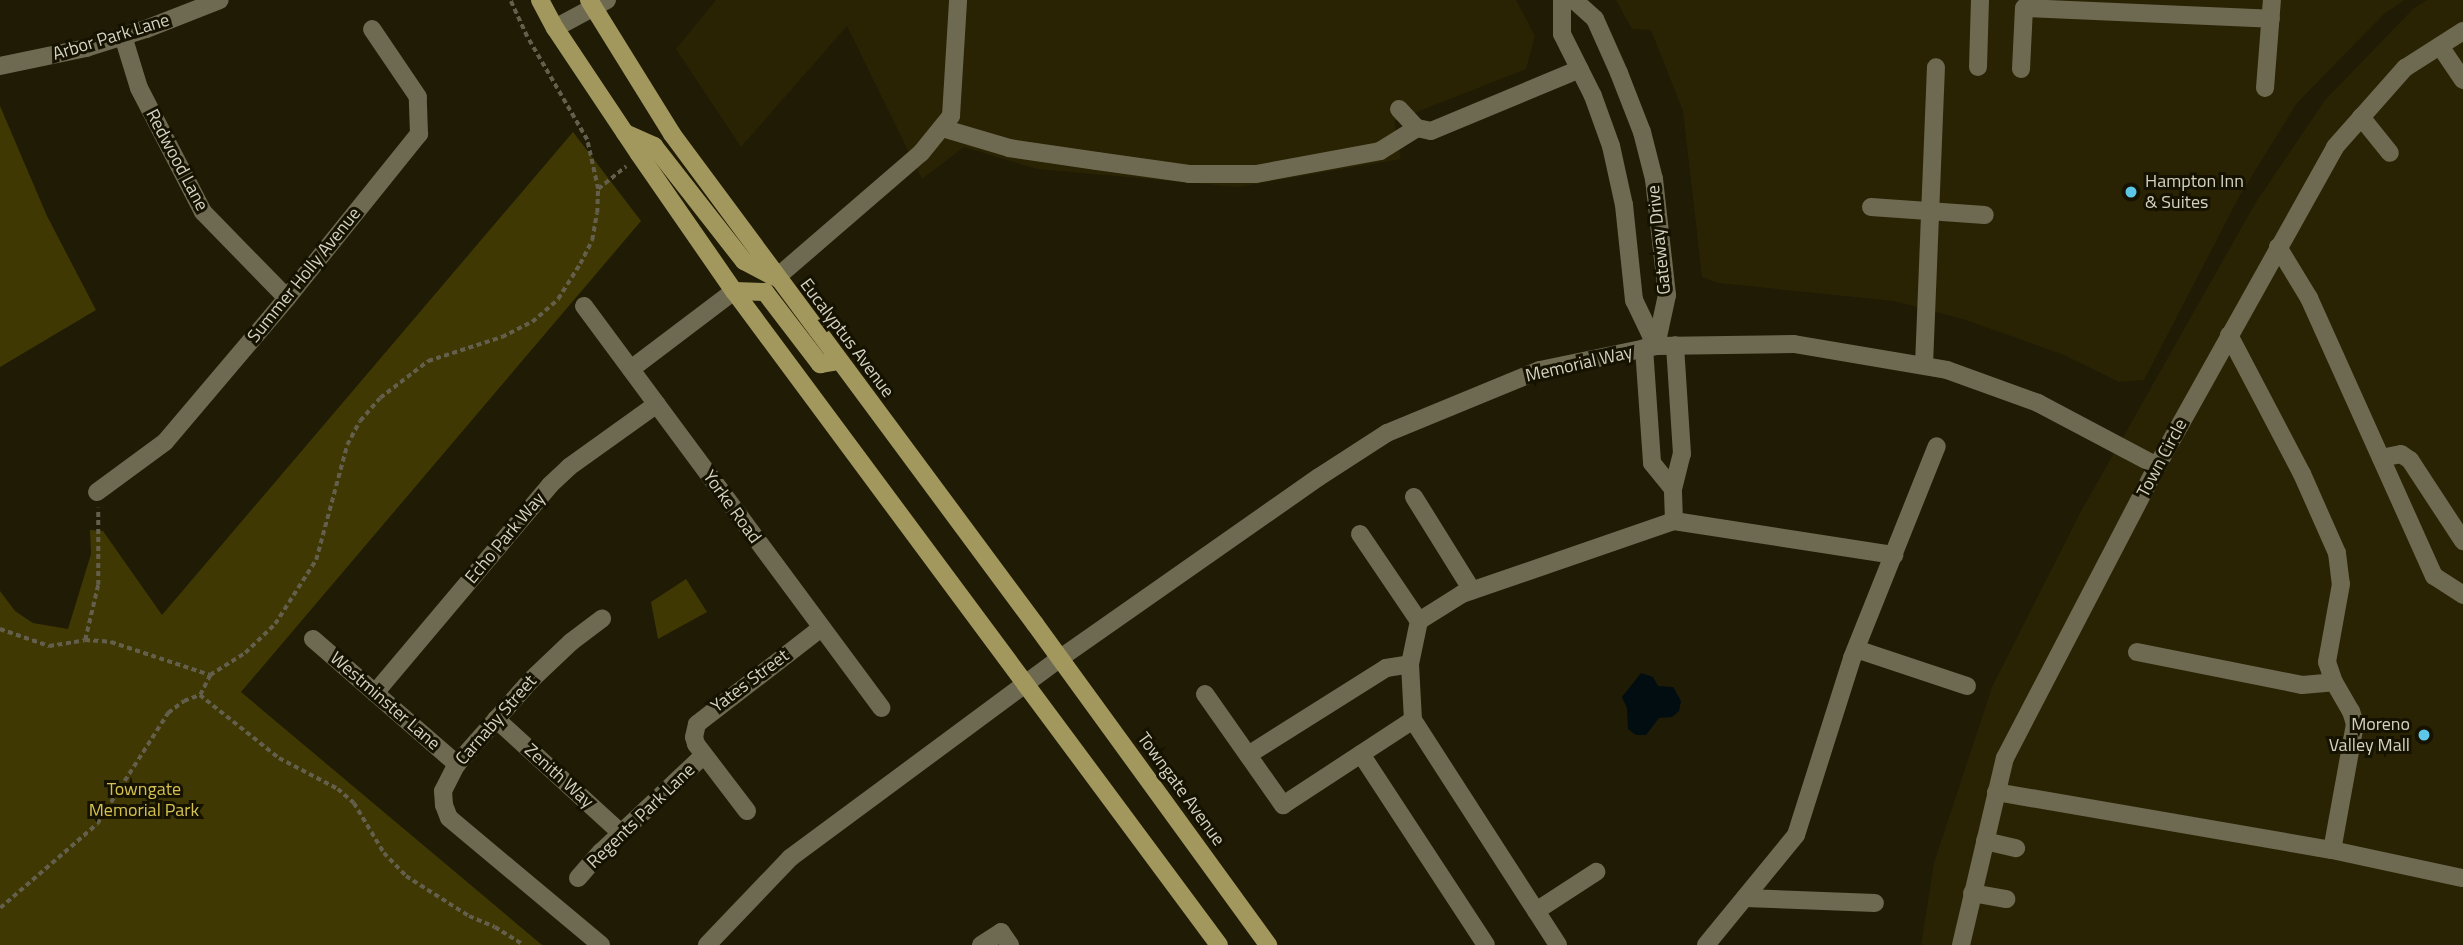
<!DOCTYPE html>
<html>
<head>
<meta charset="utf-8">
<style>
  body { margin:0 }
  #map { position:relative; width:2463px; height:945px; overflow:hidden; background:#1f1b05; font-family:"Titillium Web",sans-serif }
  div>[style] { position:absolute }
  .built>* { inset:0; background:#292304 }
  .green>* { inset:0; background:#403803 }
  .water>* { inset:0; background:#020d11 }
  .path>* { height:3.5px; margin-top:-1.75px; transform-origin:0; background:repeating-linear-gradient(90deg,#635f4c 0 5px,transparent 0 8.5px) }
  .minor>* { height:18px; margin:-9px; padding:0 9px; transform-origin:9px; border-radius:9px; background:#6e6a51 }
  .major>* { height:18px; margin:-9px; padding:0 9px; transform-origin:9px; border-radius:9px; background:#a2985d }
  .dots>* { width:19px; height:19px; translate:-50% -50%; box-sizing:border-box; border:4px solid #161200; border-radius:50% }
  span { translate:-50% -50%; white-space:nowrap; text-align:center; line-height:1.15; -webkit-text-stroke:6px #161200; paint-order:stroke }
  .street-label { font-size:18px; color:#d4d2c4 }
  .poi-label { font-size:18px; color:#d4d2c4 }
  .left { translate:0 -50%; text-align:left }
  .right { translate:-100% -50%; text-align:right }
  .park-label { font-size:18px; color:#d6c250 }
</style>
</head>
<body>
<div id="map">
  <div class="built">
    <div style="clip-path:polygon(716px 0,1516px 0,1535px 36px,1526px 69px,1394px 121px,1401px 159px,1238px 187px,1037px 169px,964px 147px,922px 179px,847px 26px,741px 147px,676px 49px)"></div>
    <div style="clip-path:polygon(1616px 0,2405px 0,2384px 14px,2297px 103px,2239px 197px,2144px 380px,2119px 382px,2064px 355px,1966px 320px,1894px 301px,1718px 283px,1702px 277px,1683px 111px,1651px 30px,1632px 29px)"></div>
    <div style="clip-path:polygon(2427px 0,2463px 0,2463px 945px,1921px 945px,1934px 863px,1992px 687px,2079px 515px,2256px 202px,2325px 100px,2414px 8px)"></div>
  </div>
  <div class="green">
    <div style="clip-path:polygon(0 106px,47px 216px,96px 310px,0 367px)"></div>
    <div style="clip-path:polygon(573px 132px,641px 221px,241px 692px,542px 945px,0 945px,0 591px,15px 611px,33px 623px,68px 629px,91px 554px,90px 530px,103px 531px,162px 615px)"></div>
    <div style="clip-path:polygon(686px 579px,707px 612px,658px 639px,651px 602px)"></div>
  </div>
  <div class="water">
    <div style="clip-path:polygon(1641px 673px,1653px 677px,1658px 686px,1673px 687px,1681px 701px,1679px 711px,1672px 717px,1659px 718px,1646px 735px,1636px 735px,1628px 729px,1627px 708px,1622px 697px)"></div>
  </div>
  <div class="path">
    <div style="left:598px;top:189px;width:36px;rotate:-39deg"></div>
    <div style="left:0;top:629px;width:52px;rotate:19.1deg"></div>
    <div style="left:49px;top:646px;width:36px;rotate:-9deg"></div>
    <div style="left:85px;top:640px;width:26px;rotate:4deg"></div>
    <div style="left:111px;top:642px;width:104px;rotate:18.4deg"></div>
    <div style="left:85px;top:640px;width:57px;rotate:-76.7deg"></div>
    <div style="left:98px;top:585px;width:77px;rotate:-90deg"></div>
    <div style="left:200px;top:695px;width:101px;rotate:38.6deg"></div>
    <div style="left:279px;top:758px;width:67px;rotate:27.7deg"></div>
    <div style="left:338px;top:789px;width:21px;rotate:41deg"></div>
    <div style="left:354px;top:803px;width:58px;rotate:59deg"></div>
    <div style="left:384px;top:853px;width:32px;rotate:46deg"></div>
    <div style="left:406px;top:876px;width:75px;rotate:32.4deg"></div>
    <div style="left:469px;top:916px;width:28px;rotate:23deg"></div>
    <div style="left:495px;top:927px;width:34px;rotate:32deg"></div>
    <div style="left:0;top:908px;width:128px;rotate:-40.9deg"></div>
    <div style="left:97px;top:824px;width:132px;rotate:-57.4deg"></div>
    <div style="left:168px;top:713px;width:20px;rotate:-37deg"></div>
    <div style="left:184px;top:701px;width:17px;rotate:-21deg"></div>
    <div style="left:200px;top:695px;width:22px;rotate:-63deg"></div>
    <div style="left:210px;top:675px;width:41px;rotate:-32.2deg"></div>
    <div style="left:245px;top:653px;width:42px;rotate:-44deg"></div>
    <div style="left:275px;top:624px;width:76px;rotate:-57.4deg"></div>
    <div style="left:316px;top:560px;width:119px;rotate:-74.9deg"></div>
    <div style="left:347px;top:445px;width:27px;rotate:-62deg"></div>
    <div style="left:360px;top:421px;width:30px;rotate:-49deg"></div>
    <div style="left:380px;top:398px;width:61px;rotate:-37.6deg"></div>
    <div style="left:428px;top:361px;width:78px;rotate:-18deg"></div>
    <div style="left:502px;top:337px;width:34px;rotate:-27deg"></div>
    <div style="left:532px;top:322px;width:35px;rotate:-41deg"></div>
    <div style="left:558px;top:299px;width:41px;rotate:-57.8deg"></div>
    <div style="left:580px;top:264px;width:27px;rotate:-63deg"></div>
    <div style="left:592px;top:240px;width:27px;rotate:-80deg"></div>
    <div style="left:597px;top:213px;width:24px;rotate:-88deg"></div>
    <div style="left:598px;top:189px;width:50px;rotate:-102.7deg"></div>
    <div style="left:587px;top:140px;width:119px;rotate:-120.2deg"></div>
    <div style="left:527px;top:37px;width:41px;rotate:-114.7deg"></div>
  </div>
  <div class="minor">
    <div style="left:1562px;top:0;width:34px;rotate:90deg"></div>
    <div style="left:1562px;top:34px;width:69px;rotate:63.4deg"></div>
    <div style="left:1593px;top:96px;width:53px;rotate:70.2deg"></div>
    <div style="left:1611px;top:146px;width:60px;rotate:77.6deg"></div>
    <div style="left:1624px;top:205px;width:96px;rotate:84deg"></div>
    <div style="left:1634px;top:300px;width:51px;rotate:64.4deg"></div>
    <div style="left:1574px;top:0;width:28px;rotate:42deg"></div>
    <div style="left:1595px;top:19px;width:59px;rotate:66deg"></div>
    <div style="left:1619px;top:73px;width:63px;rotate:68.7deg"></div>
    <div style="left:1642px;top:132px;width:49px;rotate:75.7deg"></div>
    <div style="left:1654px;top:179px;width:117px;rotate:83.6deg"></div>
    <div style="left:1667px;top:295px;width:52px;rotate:102.2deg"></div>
    <div style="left:555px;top:28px;width:59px;rotate:-28.3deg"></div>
    <div style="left:123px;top:36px;width:54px;rotate:72.9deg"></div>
    <div style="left:139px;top:88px;width:140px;rotate:62.7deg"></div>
    <div style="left:203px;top:212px;width:120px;rotate:45.7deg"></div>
    <div style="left:2440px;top:46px;width:41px;rotate:55.9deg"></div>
    <div style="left:0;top:66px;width:88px;rotate:-11.8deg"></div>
    <div style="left:86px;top:48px;width:63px;rotate:-17.6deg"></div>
    <div style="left:146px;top:29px;width:79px;rotate:-21.4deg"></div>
    <div style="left:1978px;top:67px;width:67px;rotate:-88.3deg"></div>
    <div style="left:2021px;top:69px;width:61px;rotate:-87.2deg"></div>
    <div style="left:2024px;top:8px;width:247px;rotate:2.5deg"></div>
    <div style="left:2265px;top:88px;width:88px;rotate:-85.5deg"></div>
    <div style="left:1399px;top:109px;width:26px;rotate:47deg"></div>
    <div style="left:1417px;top:128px;width:14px;rotate:12deg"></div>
    <div style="left:1431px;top:131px;width:161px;rotate:-22.6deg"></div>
    <div style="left:2361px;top:117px;width:46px;rotate:51.1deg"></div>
    <div style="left:942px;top:128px;width:70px;rotate:16.6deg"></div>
    <div style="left:1009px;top:148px;width:89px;rotate:8.4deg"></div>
    <div style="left:1097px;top:161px;width:93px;rotate:8deg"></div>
    <div style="left:1189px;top:174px;width:67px"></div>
    <div style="left:1256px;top:174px;width:126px;rotate:-10.5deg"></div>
    <div style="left:1380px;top:151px;width:44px;rotate:-31.9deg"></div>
    <div style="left:1871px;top:207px;width:114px;rotate:4deg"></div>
    <div style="left:2278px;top:247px;width:60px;rotate:58.7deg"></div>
    <div style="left:2309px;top:298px;width:305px;rotate:65.8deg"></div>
    <div style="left:2434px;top:576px;width:35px;rotate:33deg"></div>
    <div style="left:776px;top:278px;width:191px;rotate:-40.8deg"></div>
    <div style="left:921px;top:153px;width:48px;rotate:-51deg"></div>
    <div style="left:951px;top:116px;width:116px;rotate:-86.5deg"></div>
    <div style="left:584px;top:306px;width:500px;rotate:53.5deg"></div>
    <div style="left:2229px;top:335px;width:157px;rotate:62.3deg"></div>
    <div style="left:2302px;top:474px;width:86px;rotate:66.1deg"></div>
    <div style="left:2337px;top:553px;width:31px;rotate:83deg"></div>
    <div style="left:2341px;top:584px;width:79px;rotate:100.2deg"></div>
    <div style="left:2327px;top:662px;width:21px;rotate:71deg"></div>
    <div style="left:2334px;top:682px;width:34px;rotate:60deg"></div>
    <div style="left:2351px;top:711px;width:14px;rotate:73deg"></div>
    <div style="left:2355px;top:724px;width:128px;rotate:100.3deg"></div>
    <div style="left:1644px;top:348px;width:115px;rotate:86deg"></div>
    <div style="left:1652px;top:463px;width:33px;rotate:51deg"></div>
    <div style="left:1924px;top:365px;width:298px;rotate:-87.7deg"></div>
    <div style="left:631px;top:369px;width:129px;rotate:-37.1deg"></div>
    <div style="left:2381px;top:458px;width:20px;rotate:-11deg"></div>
    <div style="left:2401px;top:454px;width:11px;rotate:34deg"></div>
    <div style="left:2410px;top:460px;width:97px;rotate:56.8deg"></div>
    <div style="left:97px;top:492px;width:84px;rotate:-36.3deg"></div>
    <div style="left:165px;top:442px;width:189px;rotate:-49.7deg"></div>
    <div style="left:287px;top:298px;width:211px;rotate:-51.2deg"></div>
    <div style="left:419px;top:134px;width:37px;rotate:-92deg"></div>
    <div style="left:418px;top:97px;width:82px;rotate:-124.1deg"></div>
    <div style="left:1414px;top:497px;width:110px;rotate:58.1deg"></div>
    <div style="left:1674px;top:521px;width:32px;rotate:-92deg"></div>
    <div style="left:1673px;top:489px;width:36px;rotate:-76deg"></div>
    <div style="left:1682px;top:454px;width:109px;rotate:-93.7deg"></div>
    <div style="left:1360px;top:534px;width:105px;rotate:55.9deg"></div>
    <div style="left:313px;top:639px;width:191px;rotate:41deg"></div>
    <div style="left:1856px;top:649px;width:117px;rotate:18.4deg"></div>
    <div style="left:2137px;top:652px;width:168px;rotate:11.3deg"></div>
    <div style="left:2302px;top:685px;width:32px;rotate:-5deg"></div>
    <div style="left:375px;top:693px;width:272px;rotate:-49.9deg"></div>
    <div style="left:550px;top:485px;width:26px;rotate:-43deg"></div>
    <div style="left:569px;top:467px;width:108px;rotate:-35.6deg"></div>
    <div style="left:1205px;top:694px;width:136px;rotate:54.9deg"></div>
    <div style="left:1283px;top:805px;width:155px;rotate:-33.2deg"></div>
    <div style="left:496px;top:719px;width:169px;rotate:42.4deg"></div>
    <div style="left:1361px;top:754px;width:228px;rotate:56.8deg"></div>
    <div style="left:1248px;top:755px;width:163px;rotate:-32.2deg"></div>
    <div style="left:1386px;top:668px;width:24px;rotate:-9deg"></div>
    <div style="left:1996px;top:792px;width:341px;rotate:9.8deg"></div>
    <div style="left:2332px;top:850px;width:134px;rotate:12.1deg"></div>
    <div style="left:747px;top:811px;width:84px;rotate:-127.3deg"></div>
    <div style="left:696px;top:744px;width:7px;rotate:-106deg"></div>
    <div style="left:694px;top:737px;width:13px;rotate:-77deg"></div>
    <div style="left:697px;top:724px;width:157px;rotate:-37.7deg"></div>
    <div style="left:1985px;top:841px;width:32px;rotate:13deg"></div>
    <div style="left:578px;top:878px;width:35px;rotate:-49deg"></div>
    <div style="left:601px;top:852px;width:141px;rotate:-43.3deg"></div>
    <div style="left:1972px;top:893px;width:35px;rotate:10deg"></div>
    <div style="left:1745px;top:898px;width:130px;rotate:2.2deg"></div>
    <div style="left:1536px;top:911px;width:72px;rotate:-33deg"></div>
    <div style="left:601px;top:945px;width:198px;rotate:-140.1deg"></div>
    <div style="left:449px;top:818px;width:14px;rotate:-111deg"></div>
    <div style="left:444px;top:805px;width:14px;rotate:-94deg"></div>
    <div style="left:443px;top:791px;width:30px;rotate:-63deg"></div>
    <div style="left:457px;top:764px;width:112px;rotate:-48.6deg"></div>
    <div style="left:531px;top:680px;width:55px;rotate:-43.5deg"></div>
    <div style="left:571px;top:642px;width:39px;rotate:-37deg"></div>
    <div style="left:707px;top:945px;width:120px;rotate:-46.3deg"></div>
    <div style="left:790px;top:858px;width:335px;rotate:-36.5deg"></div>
    <div style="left:1059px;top:659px;width:317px;rotate:-35deg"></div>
    <div style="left:1319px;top:477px;width:81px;rotate:-32.9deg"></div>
    <div style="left:1387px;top:433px;width:165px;rotate:-22.4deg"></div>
    <div style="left:1540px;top:370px;width:118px;rotate:-11.7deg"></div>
    <div style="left:1656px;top:346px;width:138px;rotate:-0.8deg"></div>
    <div style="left:1794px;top:344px;width:155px;rotate:9.6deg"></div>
    <div style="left:1947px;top:370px;width:97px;rotate:19.9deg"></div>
    <div style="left:2038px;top:403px;width:135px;rotate:27.9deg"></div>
    <div style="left:981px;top:945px;width:24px;rotate:-33deg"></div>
    <div style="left:1001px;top:932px;width:16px;rotate:55deg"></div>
    <div style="left:1558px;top:945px;width:268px;rotate:-122.8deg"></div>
    <div style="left:1413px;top:720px;width:56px;rotate:-93.1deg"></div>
    <div style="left:1410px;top:664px;width:44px;rotate:-78.2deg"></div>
    <div style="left:1419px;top:621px;width:51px;rotate:-32.1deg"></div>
    <div style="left:1462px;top:594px;width:224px;rotate:-19deg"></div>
    <div style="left:1674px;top:521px;width:223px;rotate:8.8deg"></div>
    <div style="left:1706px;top:945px;width:142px;rotate:-50.7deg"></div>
    <div style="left:1796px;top:835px;width:186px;rotate:-72.4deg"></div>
    <div style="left:1852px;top:658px;width:228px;rotate:-68.2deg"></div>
    <div style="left:1961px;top:945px;width:192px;rotate:-76.8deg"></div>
    <div style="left:2005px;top:758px;width:329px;rotate:-62.5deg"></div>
    <div style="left:2157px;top:466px;width:365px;rotate:-60.8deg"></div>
    <div style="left:2335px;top:147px;width:106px;rotate:-48.5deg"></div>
    <div style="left:2405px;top:68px;width:69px;rotate:-32.5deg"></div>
  </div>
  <div class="major">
    <div style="left:540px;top:0;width:32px;rotate:62deg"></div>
    <div style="left:555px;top:28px;width:151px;rotate:56.3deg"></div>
    <div style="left:639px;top:154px;width:167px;rotate:55.3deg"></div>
    <div style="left:734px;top:291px;width:814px;rotate:53.44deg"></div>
    <div style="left:589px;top:0;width:158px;rotate:58.2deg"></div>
    <div style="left:672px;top:134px;width:610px;rotate:53.47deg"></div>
    <div style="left:1035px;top:624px;width:397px;rotate:54deg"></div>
    <div style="left:625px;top:133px;width:32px;rotate:24deg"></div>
    <div style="left:654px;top:146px;width:146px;rotate:52deg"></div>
    <div style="left:744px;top:261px;width:32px;rotate:28deg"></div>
    <div style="left:734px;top:291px;width:31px;rotate:2deg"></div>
    <div style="left:765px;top:292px;width:91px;rotate:52.6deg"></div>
    <div style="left:820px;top:364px;width:18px;rotate:-9deg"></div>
  </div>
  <div class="dots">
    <div style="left:2131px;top:192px;background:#5dc7e8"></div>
    <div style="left:2424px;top:735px;background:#5dc7e8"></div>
  </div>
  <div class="street-label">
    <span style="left:111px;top:37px;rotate:-17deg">Arbor Park Lane</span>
    <span style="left:177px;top:160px;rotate:62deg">Redwood Lane</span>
    <span style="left:1659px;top:240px;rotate:-96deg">Gateway Drive</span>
    <span style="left:304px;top:275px;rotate:-51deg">Summer Holly Avenue</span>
    <span style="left:847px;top:338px;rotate:53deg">Eucalyptus Avenue</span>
    <span style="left:1579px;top:364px;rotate:-13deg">Memorial Way</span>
    <span style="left:2162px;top:458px;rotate:-62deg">Town Circle</span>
    <span style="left:732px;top:507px;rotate:54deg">Yorke Road</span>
    <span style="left:505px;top:538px;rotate:-50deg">Echo Park Way</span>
    <span style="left:750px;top:681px;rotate:-37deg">Yates Street</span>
    <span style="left:385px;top:701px;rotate:41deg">Westminster Lane</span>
    <span style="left:496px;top:720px;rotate:-49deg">Carnaby Street</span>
    <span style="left:559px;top:776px;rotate:42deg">Zenith Way</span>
    <span style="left:1181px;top:789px;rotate:54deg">Towngate Avenue</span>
    <span style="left:641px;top:816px;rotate:-44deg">Regents Park Lane</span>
  </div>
  <div class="poi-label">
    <span class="left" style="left:2145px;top:192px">Hampton Inn<br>&amp; Suites</span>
    <span class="right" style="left:2410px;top:735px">Moreno<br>Valley Mall</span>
  </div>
  <div class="park-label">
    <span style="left:144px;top:800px">Towngate<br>Memorial Park</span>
  </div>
</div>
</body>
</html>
